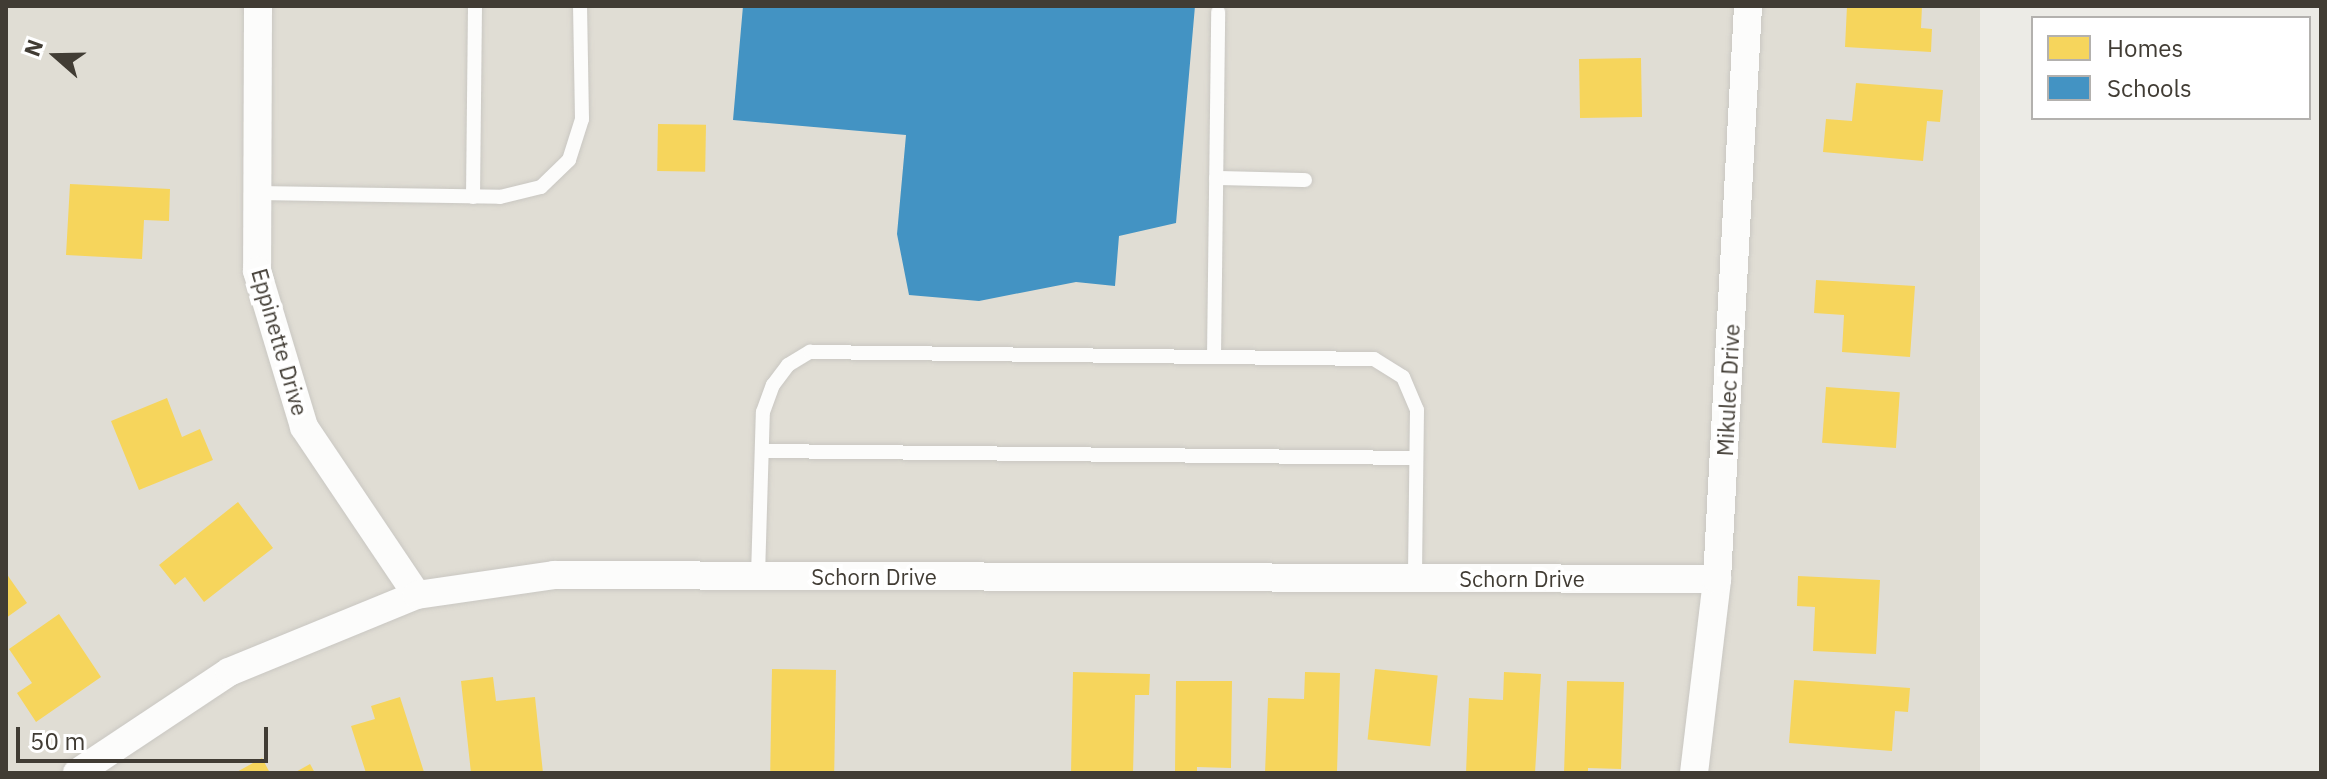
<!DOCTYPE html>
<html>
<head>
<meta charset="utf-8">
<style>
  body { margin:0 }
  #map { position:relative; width:2327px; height:779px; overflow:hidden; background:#ecebe6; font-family:"IBM Plex Sans",sans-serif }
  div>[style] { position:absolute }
  .residential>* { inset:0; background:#e0ddd4; transform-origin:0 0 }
  .homes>* { inset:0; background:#f6d55c; transform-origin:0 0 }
  .schools>* { inset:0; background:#4393c3 }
  .roads { filter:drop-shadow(0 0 2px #c9c7c2) drop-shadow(0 0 2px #c9c7c2) }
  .lane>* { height:14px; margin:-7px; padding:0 7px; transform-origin:7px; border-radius:7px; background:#fcfcfb }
  .street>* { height:28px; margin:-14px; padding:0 14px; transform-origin:14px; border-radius:14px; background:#fcfcfb }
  span { translate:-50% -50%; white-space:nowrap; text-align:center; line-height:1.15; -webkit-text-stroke:8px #fff; paint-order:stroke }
  .street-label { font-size:22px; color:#413c34 }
  .frame { position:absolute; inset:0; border:8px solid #413c34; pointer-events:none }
  .legend { position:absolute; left:2031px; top:16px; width:280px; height:104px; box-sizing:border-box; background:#fff; border:2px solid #b3b1ae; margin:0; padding:10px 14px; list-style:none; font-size:24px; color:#413c34 }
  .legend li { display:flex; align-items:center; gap:16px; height:40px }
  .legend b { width:40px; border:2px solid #b3b1ae }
  .north { position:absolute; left:16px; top:16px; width:80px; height:80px; -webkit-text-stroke:6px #fff; paint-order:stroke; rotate:290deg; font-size:22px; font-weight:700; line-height:32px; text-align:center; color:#413c34 }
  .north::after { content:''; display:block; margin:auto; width:28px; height:36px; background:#413c34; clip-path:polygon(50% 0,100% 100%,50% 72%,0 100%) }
  .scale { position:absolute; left:16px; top:727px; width:252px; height:36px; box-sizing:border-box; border:4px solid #413c34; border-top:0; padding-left:10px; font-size:24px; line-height:28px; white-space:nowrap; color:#413c34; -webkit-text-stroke:6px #fff; paint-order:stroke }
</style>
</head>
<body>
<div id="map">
  <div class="residential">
    <div style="left:6px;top:6px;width:1974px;height:767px"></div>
  </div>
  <div class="homes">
    <div style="clip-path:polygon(1847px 6px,1922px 6px,1921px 28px,1932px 29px,1931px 52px,1845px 47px)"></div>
    <div style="left:1641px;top:58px;width:59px;height:62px;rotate:89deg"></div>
    <div style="clip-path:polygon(1856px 83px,1943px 90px,1940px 122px,1927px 121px,1923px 161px,1823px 152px,1826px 119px,1852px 121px)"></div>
    <div style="left:658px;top:124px;width:48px;height:47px;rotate:1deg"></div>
    <div style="clip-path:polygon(70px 184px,170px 189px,169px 221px,144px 220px,142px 259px,66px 255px)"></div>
    <div style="clip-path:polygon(1816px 280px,1915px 286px,1910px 357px,1842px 352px,1844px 315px,1814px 313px)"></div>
    <div style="left:1826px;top:387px;width:74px;height:56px;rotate:4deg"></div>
    <div style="clip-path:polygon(167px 398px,182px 437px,200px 429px,213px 460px,139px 490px,111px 421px)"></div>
    <div style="clip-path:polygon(238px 502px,273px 548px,204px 602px,185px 577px,175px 585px,159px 565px)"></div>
    <div style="clip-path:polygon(6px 573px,27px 603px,6px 618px)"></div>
    <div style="clip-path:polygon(1798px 576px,1880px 580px,1876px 654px,1813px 651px,1815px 607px,1797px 606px)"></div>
    <div style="clip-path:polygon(59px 614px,101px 677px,36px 722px,17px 693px,32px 683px,9px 649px)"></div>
    <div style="left:772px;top:669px;width:64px;height:104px;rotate:1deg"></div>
    <div style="left:1375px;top:669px;width:63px;height:71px;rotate:6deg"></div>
    <div style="clip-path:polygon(1073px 672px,1150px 674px,1149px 695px,1135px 695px,1133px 773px,1071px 773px)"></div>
    <div style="clip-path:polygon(1305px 672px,1340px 673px,1337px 772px,1265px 773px,1268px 698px,1304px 699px)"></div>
    <div style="clip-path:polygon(1504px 672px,1541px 674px,1535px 773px,1466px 773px,1469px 698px,1503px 700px)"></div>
    <div style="clip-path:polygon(493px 677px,496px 701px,535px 697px,543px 773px,471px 773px,461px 681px)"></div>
    <div style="clip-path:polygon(1794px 680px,1910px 688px,1908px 712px,1895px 711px,1892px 751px,1789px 743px)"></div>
    <div style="clip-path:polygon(1176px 681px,1232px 681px,1231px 768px,1197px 767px,1197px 773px,1175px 773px)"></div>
    <div style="clip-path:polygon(1567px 681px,1624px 682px,1621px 769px,1588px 768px,1588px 773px,1564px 773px)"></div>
    <div style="clip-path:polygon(400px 697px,424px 772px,366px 773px,351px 726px,375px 719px,371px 706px)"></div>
    <div style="clip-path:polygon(262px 758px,270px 773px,235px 773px)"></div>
    <div style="clip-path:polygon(310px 764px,315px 773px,294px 773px)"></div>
  </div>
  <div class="schools">
    <div style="clip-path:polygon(743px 6px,1195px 6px,1176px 223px,1119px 236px,1115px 286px,1076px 282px,979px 301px,909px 295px,897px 234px,906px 135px,733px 120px)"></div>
  </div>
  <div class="roads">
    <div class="lane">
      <div style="left:1216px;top:178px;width:89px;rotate:1.3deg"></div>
      <div style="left:257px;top:193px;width:243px;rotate:0.9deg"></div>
      <div style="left:500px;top:197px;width:42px;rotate:-13.7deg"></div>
      <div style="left:541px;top:187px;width:39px;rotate:-44deg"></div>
      <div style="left:569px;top:160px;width:43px;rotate:-72.4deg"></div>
      <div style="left:582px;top:119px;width:113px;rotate:-91deg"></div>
      <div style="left:473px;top:197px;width:191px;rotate:-89.4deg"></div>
      <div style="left:1214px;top:357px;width:345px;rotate:-89.3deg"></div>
      <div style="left:762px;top:451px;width:654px;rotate:0.61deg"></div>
      <div style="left:758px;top:576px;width:164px;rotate:-88.3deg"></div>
      <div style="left:763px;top:412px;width:29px;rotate:-70deg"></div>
      <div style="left:773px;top:385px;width:25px;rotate:-53deg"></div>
      <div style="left:788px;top:365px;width:26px;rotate:-31deg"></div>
      <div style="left:810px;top:352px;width:564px;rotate:0.71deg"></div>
      <div style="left:1374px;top:359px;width:34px;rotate:32deg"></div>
      <div style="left:1403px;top:377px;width:36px;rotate:67deg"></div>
      <div style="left:1417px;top:410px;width:168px;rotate:90.7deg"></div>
    </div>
    <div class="street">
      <div style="left:258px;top:6px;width:265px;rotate:90.2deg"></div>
      <div style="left:257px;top:271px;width:163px;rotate:73.2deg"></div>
      <div style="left:304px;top:427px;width:202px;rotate:56.1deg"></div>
      <div style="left:77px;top:773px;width:182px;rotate:-33.6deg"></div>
      <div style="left:229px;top:672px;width:203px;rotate:-22.3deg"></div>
      <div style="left:417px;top:595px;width:138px;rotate:-8.3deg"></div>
      <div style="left:554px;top:575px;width:1163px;rotate:0.2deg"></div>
      <div style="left:1694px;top:773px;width:195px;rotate:-83.2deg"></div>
      <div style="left:1717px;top:579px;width:574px;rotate:-86.9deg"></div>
    </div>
  </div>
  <div class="street-label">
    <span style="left:280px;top:342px;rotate:74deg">Eppinette Drive</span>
    <span style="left:1728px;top:390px;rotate:-87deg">Mikulec Drive</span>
    <span style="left:874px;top:577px">Schorn Drive</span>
    <span style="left:1522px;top:579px">Schorn Drive</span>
  </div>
  <div class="frame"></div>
  <ul class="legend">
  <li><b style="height:22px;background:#f6d55c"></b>Homes</li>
  <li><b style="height:22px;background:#4393c3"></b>Schools</li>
  </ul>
  <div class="north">N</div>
  <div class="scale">50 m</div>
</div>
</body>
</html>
